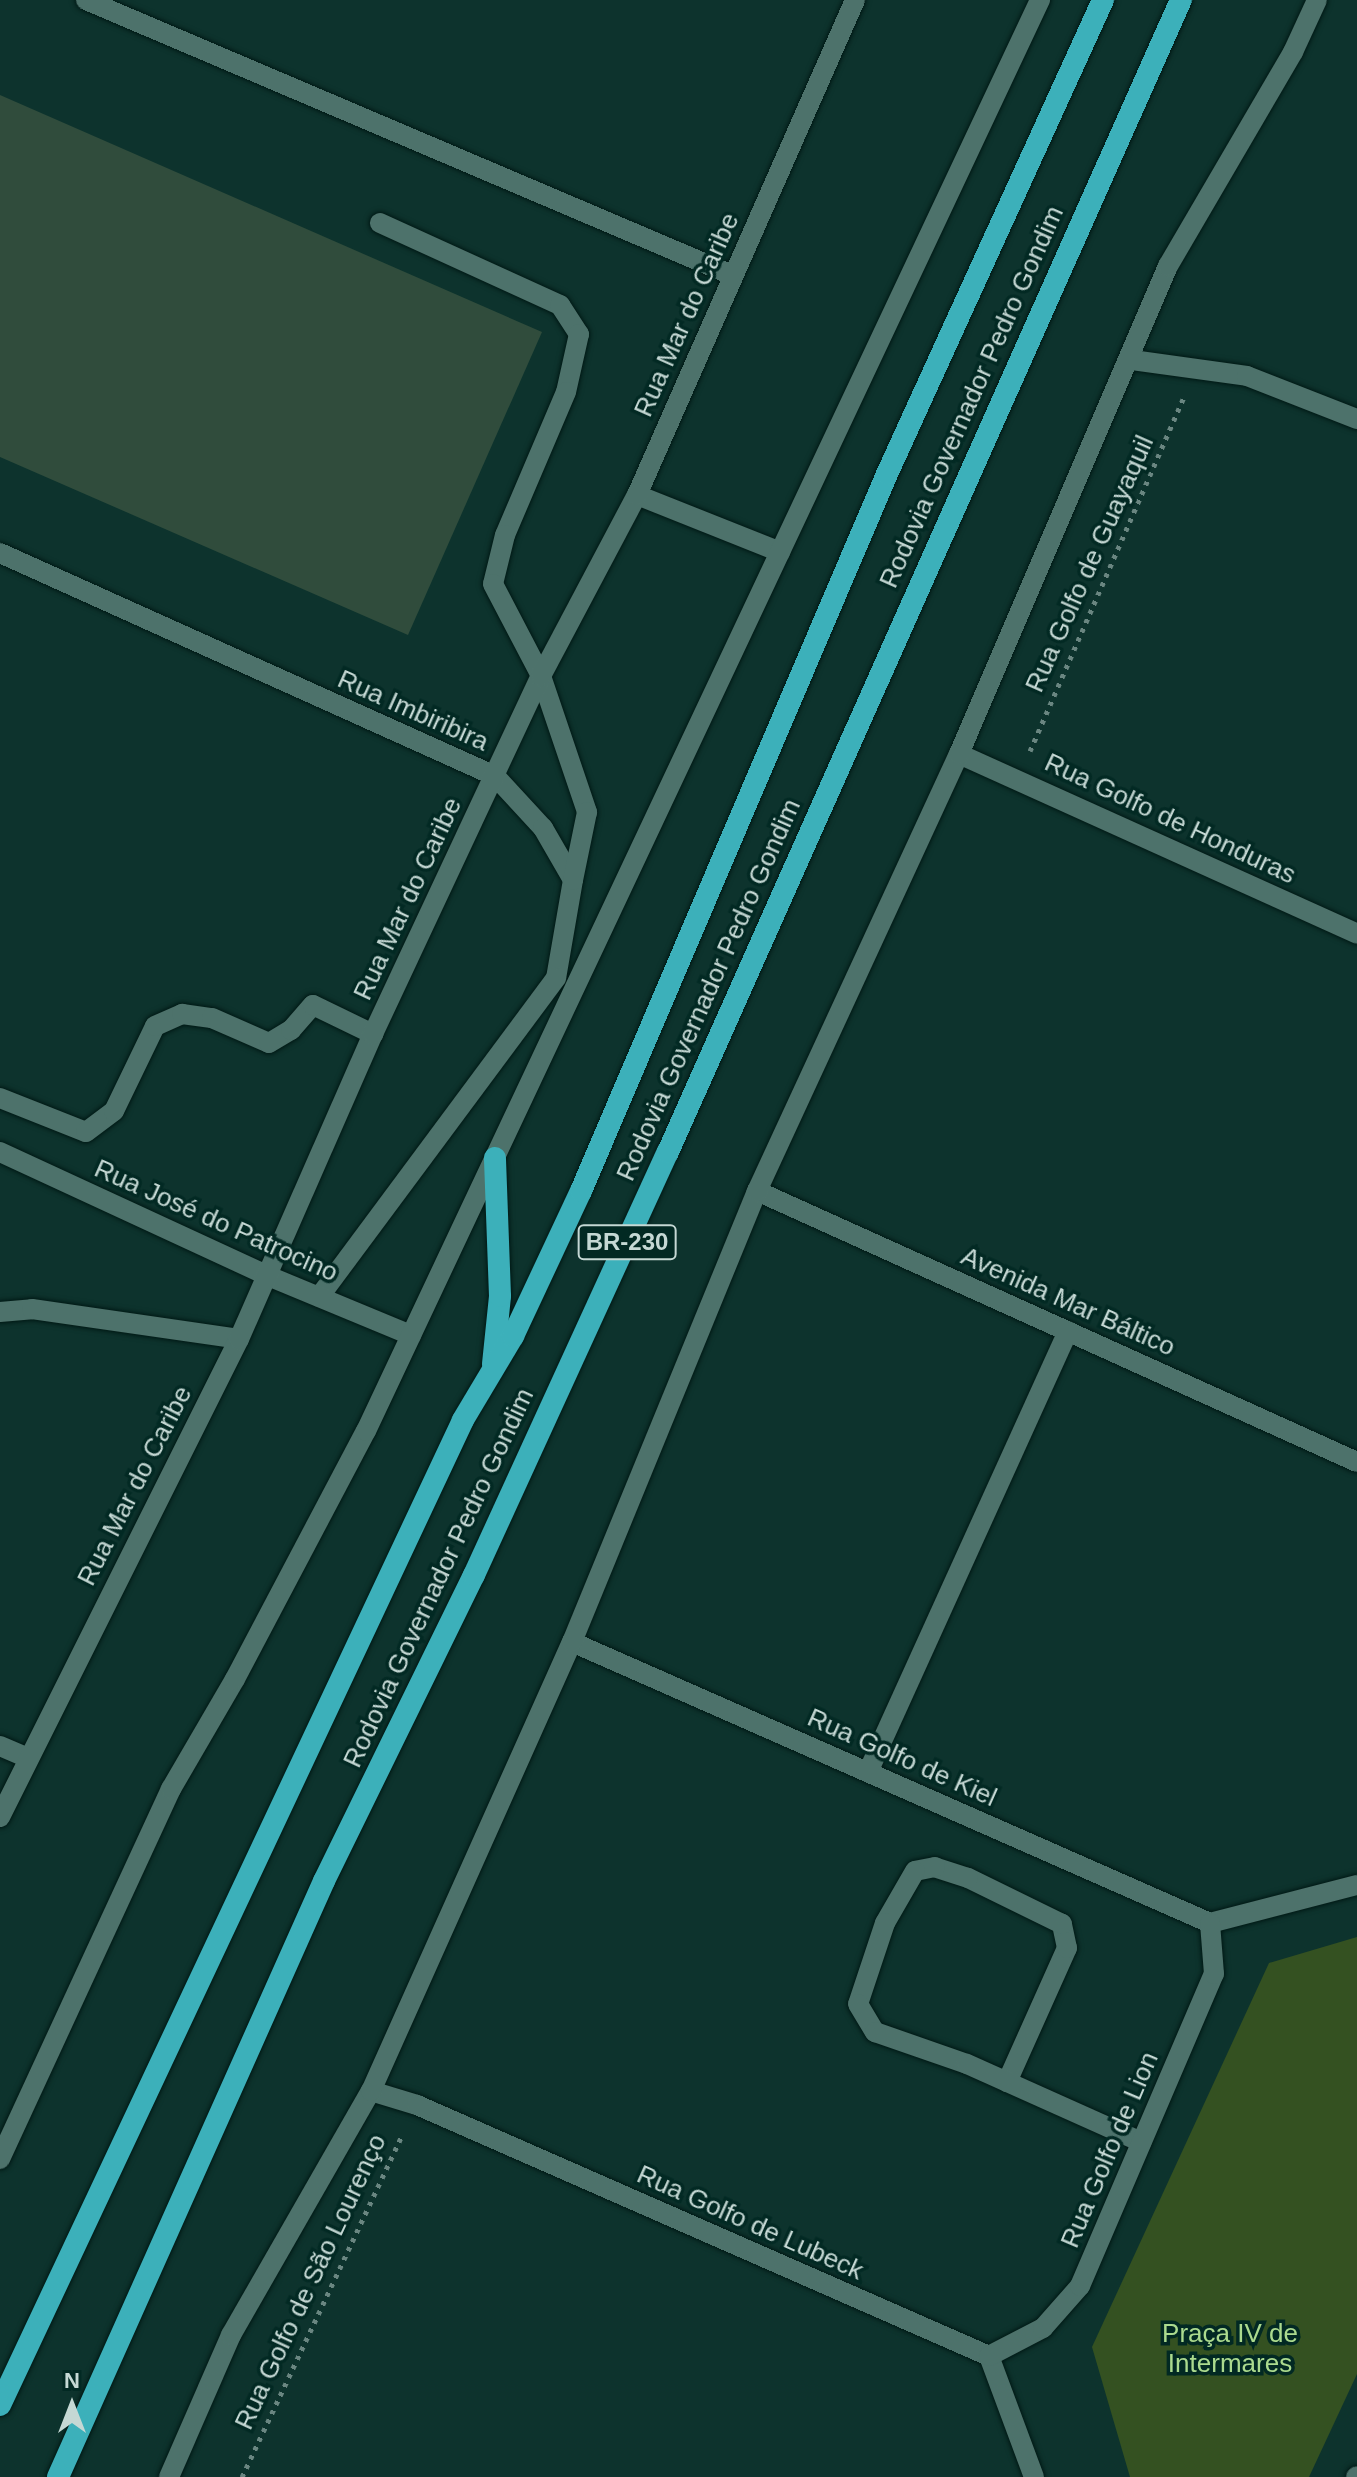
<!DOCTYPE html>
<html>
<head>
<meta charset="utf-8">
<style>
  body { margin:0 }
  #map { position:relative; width:1357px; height:2477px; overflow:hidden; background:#0d332d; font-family:Arial,sans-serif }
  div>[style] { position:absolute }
  .green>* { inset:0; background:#345121 }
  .building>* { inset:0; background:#304c3c }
  .path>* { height:5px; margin-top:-2.5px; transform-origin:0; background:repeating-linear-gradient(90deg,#6a8681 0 4px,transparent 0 10px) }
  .roads { filter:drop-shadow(0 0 2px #001915) drop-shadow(0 0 2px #001915) }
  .service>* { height:20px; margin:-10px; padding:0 10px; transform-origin:10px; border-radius:10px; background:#4d726b }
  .minor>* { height:20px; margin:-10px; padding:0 10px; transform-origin:10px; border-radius:10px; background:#4d726b }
  .tertiary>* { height:20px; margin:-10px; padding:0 10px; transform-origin:10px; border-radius:10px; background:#4d726b }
  .trunk>* { height:22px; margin:-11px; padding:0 11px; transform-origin:11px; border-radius:11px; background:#3cb0ba }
  span { translate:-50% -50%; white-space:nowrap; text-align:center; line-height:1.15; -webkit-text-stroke:7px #022923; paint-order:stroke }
  .shield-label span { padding:2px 6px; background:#022923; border:2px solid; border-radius:6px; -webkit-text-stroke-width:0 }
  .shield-label { font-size:24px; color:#c5d8d4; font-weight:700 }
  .street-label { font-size:26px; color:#c5d8d4 }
  .park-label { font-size:26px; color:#abda8e }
  .north { position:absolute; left:32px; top:2365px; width:80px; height:80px; -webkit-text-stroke:6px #022923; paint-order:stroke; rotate:0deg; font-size:22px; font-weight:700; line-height:32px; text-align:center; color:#c5d8d4 }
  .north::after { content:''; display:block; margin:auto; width:28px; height:36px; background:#c5d8d4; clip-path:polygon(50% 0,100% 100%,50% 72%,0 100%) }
</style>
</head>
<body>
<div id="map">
  <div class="green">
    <div style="clip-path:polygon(1357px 1937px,1357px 2374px,1309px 2477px,1130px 2477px,1092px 2347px,1269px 1963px)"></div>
  </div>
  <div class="building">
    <div style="clip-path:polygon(0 95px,542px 332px,408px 635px,0 457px)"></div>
  </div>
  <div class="path">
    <div style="left:1030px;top:751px;width:386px;rotate:-66.5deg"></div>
    <div style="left:242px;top:2477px;width:379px;rotate:-64.9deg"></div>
  </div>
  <div class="roads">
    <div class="service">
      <div style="left:380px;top:223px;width:198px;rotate:24.5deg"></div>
      <div style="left:560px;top:305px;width:35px;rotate:57deg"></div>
      <div style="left:579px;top:334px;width:59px;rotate:102.6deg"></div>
      <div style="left:566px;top:392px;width:155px;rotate:113.1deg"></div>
      <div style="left:505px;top:535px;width:50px;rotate:103.8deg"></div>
      <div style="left:493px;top:584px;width:104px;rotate:62.4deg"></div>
      <div style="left:0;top:1098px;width:92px;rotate:21.6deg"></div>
      <div style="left:86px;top:1132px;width:35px;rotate:-37deg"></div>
      <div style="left:114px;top:1111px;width:94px;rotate:-64.2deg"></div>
      <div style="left:155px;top:1026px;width:30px;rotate:-24deg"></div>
      <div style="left:182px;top:1014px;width:30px;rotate:8deg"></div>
      <div style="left:212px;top:1018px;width:62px;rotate:23.7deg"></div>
      <div style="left:269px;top:1043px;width:26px;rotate:-31deg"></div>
      <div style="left:291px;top:1030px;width:33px;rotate:-49deg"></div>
      <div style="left:313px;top:1005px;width:67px;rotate:25.8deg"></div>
      <div style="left:0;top:1312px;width:32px;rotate:-5deg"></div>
      <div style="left:32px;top:1309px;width:209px;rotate:8.2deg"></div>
      <div style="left:868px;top:1772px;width:484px;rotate:-65.6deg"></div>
      <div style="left:1007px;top:2082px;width:147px;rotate:-65.9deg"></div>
      <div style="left:1067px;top:1948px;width:25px;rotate:-102deg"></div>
      <div style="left:1062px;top:1924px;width:105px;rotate:-153.9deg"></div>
      <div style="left:968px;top:1878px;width:35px;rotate:-162deg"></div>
      <div style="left:935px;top:1867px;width:20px;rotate:169deg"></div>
      <div style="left:915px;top:1871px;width:60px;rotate:120deg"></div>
      <div style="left:885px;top:1923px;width:85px;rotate:108.4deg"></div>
      <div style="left:858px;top:2004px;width:33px;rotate:59deg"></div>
      <div style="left:875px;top:2032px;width:97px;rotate:19.2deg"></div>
      <div style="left:967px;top:2064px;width:191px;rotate:24.1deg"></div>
    </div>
    <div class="minor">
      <div style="left:86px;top:0;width:702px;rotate:23.06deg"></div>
      <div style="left:1132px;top:360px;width:116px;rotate:7.9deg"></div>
      <div style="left:1247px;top:376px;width:118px;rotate:21.4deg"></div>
      <div style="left:637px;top:495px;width:154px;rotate:21.7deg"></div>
      <div style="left:0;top:553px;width:543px;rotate:24.25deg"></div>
      <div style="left:495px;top:776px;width:71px;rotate:47.3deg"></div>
      <div style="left:543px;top:828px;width:60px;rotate:60deg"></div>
      <div style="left:573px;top:880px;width:99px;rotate:99.8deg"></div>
      <div style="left:556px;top:978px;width:397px;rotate:126.6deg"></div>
      <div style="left:541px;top:676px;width:144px;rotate:71.3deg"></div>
      <div style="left:587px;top:812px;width:69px;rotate:101.6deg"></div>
      <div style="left:959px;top:754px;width:437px;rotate:24.3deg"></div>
      <div style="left:0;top:1152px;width:293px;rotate:24.8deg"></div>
      <div style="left:266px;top:1275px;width:157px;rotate:22.5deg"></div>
      <div style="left:757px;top:1191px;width:658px;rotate:24.31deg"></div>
      <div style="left:572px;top:1642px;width:697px;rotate:23.77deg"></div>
      <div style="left:0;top:1746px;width:28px;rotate:23deg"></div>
      <div style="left:0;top:1817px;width:534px;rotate:-63.43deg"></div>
      <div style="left:239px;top:1339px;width:333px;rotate:-66.3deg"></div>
      <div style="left:373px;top:1034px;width:395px;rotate:-64.9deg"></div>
      <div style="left:541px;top:676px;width:205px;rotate:-62.1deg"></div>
      <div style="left:637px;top:495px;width:541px;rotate:-66.23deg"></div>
      <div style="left:1210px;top:1923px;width:152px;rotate:-14.5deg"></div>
      <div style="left:371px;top:2091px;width:48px;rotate:16.9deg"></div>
      <div style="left:417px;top:2105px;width:625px;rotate:23.69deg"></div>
      <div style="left:989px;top:2356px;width:129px;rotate:69.6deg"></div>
      <div style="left:989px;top:2356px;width:61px;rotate:-27.4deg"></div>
      <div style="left:1043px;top:2328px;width:56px;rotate:-48.6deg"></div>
      <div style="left:1080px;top:2286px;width:340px;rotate:-66.8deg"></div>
      <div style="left:1214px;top:1974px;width:51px;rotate:-94.5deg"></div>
      <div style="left:1356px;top:2477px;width:1px;rotate:-45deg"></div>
    </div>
    <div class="tertiary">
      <div style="left:0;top:2159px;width:408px;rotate:-65.2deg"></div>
      <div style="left:171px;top:1789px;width:127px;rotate:-59.8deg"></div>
      <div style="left:235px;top:1679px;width:280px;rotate:-62.2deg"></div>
      <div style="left:366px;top:1431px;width:1582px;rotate:-64.78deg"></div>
      <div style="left:169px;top:2477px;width:155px;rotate:-66.4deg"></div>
      <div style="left:231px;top:2335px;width:281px;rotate:-60.2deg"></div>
      <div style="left:371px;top:2091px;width:492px;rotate:-65.9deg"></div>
      <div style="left:572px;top:1642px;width:487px;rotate:-67.7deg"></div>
      <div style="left:757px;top:1191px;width:481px;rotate:-65.2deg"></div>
      <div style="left:959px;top:754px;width:531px;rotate:-66.82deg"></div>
      <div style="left:1168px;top:266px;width:248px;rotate:-59.7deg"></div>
      <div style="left:1293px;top:52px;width:57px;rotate:-65.2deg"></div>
    </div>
    <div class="trunk">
      <div style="left:493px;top:1364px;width:68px;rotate:-84.1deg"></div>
      <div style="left:500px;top:1296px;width:138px;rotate:-92.1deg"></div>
      <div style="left:0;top:2405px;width:1088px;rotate:-64.82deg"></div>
      <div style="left:463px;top:1420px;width:98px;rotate:-59.2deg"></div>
      <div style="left:513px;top:1336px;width:160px;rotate:-64.9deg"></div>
      <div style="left:581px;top:1191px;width:780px;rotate:-66.89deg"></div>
      <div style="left:887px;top:474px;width:521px;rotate:-65.5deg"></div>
      <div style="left:58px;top:2477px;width:653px;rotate:-65.95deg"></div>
      <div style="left:324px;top:1881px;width:341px;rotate:-63.9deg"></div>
      <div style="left:474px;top:1575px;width:465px;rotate:-65.4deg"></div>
      <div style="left:668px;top:1152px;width:1261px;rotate:-66deg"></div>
    </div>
  </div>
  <div class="shield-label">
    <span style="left:627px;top:1242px">BR-230</span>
  </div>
  <div class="street-label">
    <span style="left:687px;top:315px;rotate:-66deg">Rua Mar do Caribe</span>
    <span style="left:972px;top:397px;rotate:-66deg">Rodovia Governador Pedro Gondim</span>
    <span style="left:1090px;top:564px;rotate:-66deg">Rua Golfo de Guayaquil</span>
    <span style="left:413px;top:711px;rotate:24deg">Rua Imbiribira</span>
    <span style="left:1170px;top:819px;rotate:25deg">Rua Golfo de Honduras</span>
    <span style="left:408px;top:899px;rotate:-65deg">Rua Mar do Caribe</span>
    <span style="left:709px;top:990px;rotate:-66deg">Rodovia Governador Pedro Gondim</span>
    <span style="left:216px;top:1221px;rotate:24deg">Rua José do Patrocino</span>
    <span style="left:1068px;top:1302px;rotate:24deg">Avenida Mar Báltico</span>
    <span style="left:135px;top:1486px;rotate:-63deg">Rua Mar do Caribe</span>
    <span style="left:439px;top:1578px;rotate:-65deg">Rodovia Governador Pedro Gondim</span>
    <span style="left:902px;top:1758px;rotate:24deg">Rua Golfo de Kiel</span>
    <span style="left:1110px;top:2150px;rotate:-67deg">Rua Golfo de Lion</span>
    <span style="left:750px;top:2223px;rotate:24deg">Rua Golfo de Lubeck</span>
    <span style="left:311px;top:2282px;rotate:-65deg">Rua Golfo de São Lourenço</span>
  </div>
  <div class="park-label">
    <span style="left:1230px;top:2349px">Praça IV de<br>Intermares</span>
  </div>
  <div class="north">N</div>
</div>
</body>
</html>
